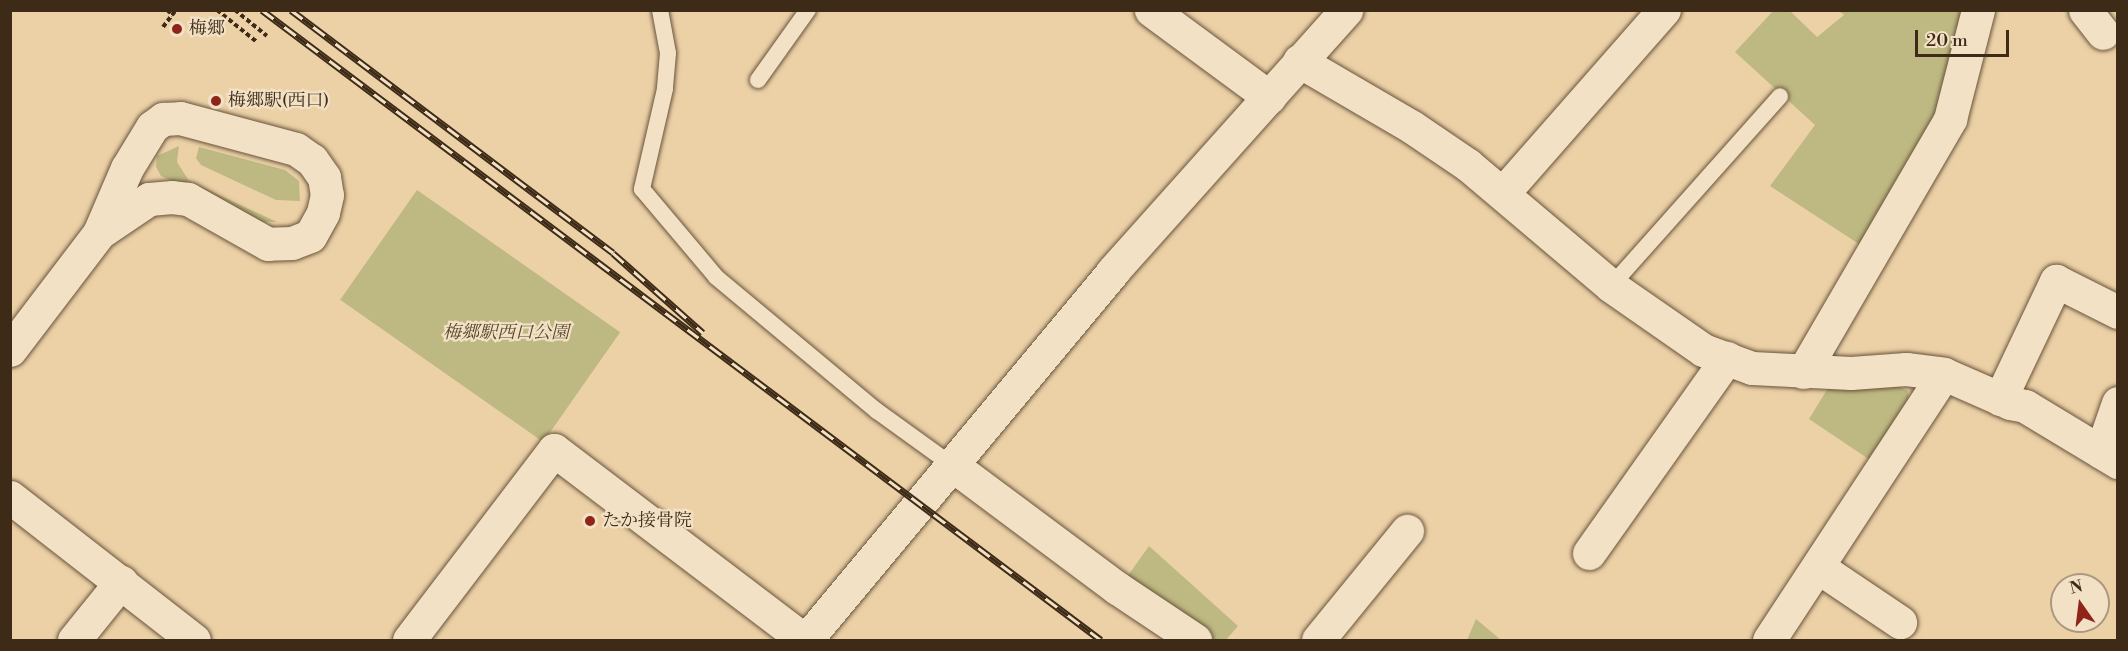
<!DOCTYPE html>
<html>
<head>
<meta charset="utf-8">
<style>
  body { margin:0 }
  #map { position:relative; width:2128px; height:651px; overflow:hidden; background:#ecd1a7; font-family:"Libre Bodoni","Noto Serif JP",serif }
  div>[style] { position:absolute }
  .green>* { inset:0; background:#beb982; transform-origin:0 0 }
  .path>* { height:4px; margin-top:-2px; transform-origin:0; background:repeating-linear-gradient(90deg,#3d2a17 0 4.5px,transparent 0 7.5px) }
  .roads { filter:drop-shadow(0 0 2px #69543b) drop-shadow(0 0 2px #69543b) }
  .lane>* { height:16px; margin:-8px; padding:0 8px; transform-origin:8px; border-radius:8px; background:#f3e1c6 }
  .street>* { height:33px; margin:-16.5px; padding:0 16.5px; transform-origin:16.5px; border-radius:16.5px; background:#f3e1c6 }
  .secondary>* { height:33px; margin:-16.5px; padding:0 16.5px; transform-origin:16.5px; border-radius:16.5px; background:#f3e1c6 }
  .rail>* { height:7px; margin-top:-3.5px; transform-origin:0; background:repeating-linear-gradient(90deg,#f3e1c6 0 14px,#3d2a17 0 28px); box-sizing:border-box; border-block:2px solid #3d2a17 }
  .dots>* { width:16px; height:16px; translate:-50% -50%; box-sizing:border-box; border:3px solid #f3e1c6; border-radius:50% }
  span { translate:-50% -50%; white-space:nowrap; text-align:center; line-height:1.15; -webkit-text-stroke:4.5px #f3e1c6; paint-order:stroke }
  .poi-label { font-size:18px; color:#3d2a17 }
  .left { translate:0 -50%; text-align:left }
  .park-label { font-size:18px; color:#57472c; font-style:italic }
  .frame { position:absolute; inset:0; border:12px solid #3d2a17; pointer-events:none }
  .north { position:absolute; left:2050px; top:573px; width:60px; height:60px; box-sizing:border-box; background:#f3e1c6; border:2px solid #aa9880; border-radius:50%; rotate:346deg; font-size:16px; font-weight:700; line-height:24px; text-align:center; color:#3d2a17 }
  .north::after { content:''; display:block; margin:auto; width:21px; height:27px; background:#8f2418; clip-path:polygon(50% 0,100% 100%,50% 72%,0 100%) }
  .scale { position:absolute; left:1915px; top:30px; width:94px; height:27px; box-sizing:border-box; border:3px solid #3d2a17; border-top:0; padding-left:8px; font-size:18px; line-height:21px; white-space:nowrap; color:#3d2a17; -webkit-text-stroke:4px #f3e1c6; paint-order:stroke }
</style>
</head>
<body>
<div id="map">
  <div class="green">
    <div style="clip-path:polygon(1773px 11px,1790px 11px,1817px 37px,1844px 15px,1839px 11px,1965px 11px,1938px 110px,1862px 246px,1770px 186px,1815px 125px,1735px 52px)"></div>
    <div style="clip-path:polygon(179px 146px,177px 162px,189px 181px,277px 222px,258px 222px,161px 176px,156px 167px,157px 156px)"></div>
    <div style="clip-path:polygon(199px 147px,285px 170px,299px 181px,300px 201px,276px 200px,201px 165px,196px 158px)"></div>
    <div style="left:417px;top:190px;width:248px;height:134px;rotate:35deg"></div>
    <div style="clip-path:polygon(1896px 385px,1908px 391px,1909px 399px,1873px 462px,1809px 419px,1828px 388px)"></div>
    <div style="clip-path:polygon(1149px 546px,1238px 626px,1226px 640px,1206px 640px,1122px 584px)"></div>
    <div style="clip-path:polygon(1476px 619px,1501px 640px,1467px 640px)"></div>
  </div>
  <div class="path">
    <div style="left:167px;top:10px;width:8px;rotate:40deg"></div>
    <div style="left:217px;top:10px;width:51px;rotate:38.7deg"></div>
    <div style="left:235px;top:10px;width:41px;rotate:39.1deg"></div>
    <div style="left:163px;top:27px;width:21px;rotate:-53deg"></div>
  </div>
  <div class="roads">
    <div class="lane">
      <div style="left:660px;top:10px;width:44px;rotate:79.5deg"></div>
      <div style="left:668px;top:53px;width:36px;rotate:95deg"></div>
      <div style="left:665px;top:89px;width:103px;rotate:103deg"></div>
      <div style="left:642px;top:189px;width:115px;rotate:49.9deg"></div>
      <div style="left:716px;top:277px;width:209px;rotate:39.8deg"></div>
      <div style="left:877px;top:411px;width:92px;rotate:35.8deg"></div>
      <div style="left:758px;top:80px;width:86px;rotate:-54.5deg"></div>
      <div style="left:1611px;top:286px;width:254px;rotate:-48.3deg"></div>
    </div>
    <div class="street">
      <div style="left:1151px;top:10px;width:147px;rotate:36.4deg"></div>
      <div style="left:2085px;top:10px;width:29px;rotate:52deg"></div>
      <div style="left:1299px;top:61px;width:131px;rotate:30.3deg"></div>
      <div style="left:1412px;top:127px;width:68px;rotate:34.2deg"></div>
      <div style="left:1468px;top:165px;width:187px;rotate:40.2deg"></div>
      <div style="left:1611px;top:286px;width:112px;rotate:34.8deg"></div>
      <div style="left:1703px;top:350px;width:52px;rotate:20.2deg"></div>
      <div style="left:1752px;top:368px;width:99px;rotate:2.9deg"></div>
      <div style="left:1851px;top:373px;width:55px;rotate:-4.2deg"></div>
      <div style="left:1906px;top:369px;width:38px;rotate:7deg"></div>
      <div style="left:1944px;top:374px;width:72px;rotate:23.7deg"></div>
      <div style="left:2010px;top:403px;width:15px;rotate:11deg"></div>
      <div style="left:2025px;top:406px;width:109px;rotate:31.1deg"></div>
      <div style="left:1503px;top:193px;width:244px;rotate:-48.7deg"></div>
      <div style="left:1803px;top:372px;width:293px;rotate:-59.8deg"></div>
      <div style="left:1950px;top:119px;width:113px;rotate:-75.6deg"></div>
      <div style="left:2000px;top:399px;width:131px;rotate:-64.6deg"></div>
      <div style="left:2056px;top:281px;width:69px;rotate:26.6deg"></div>
      <div style="left:2101px;top:452px;width:52px;rotate:-70.9deg"></div>
      <div style="left:952px;top:465px;width:206px;rotate:36.7deg"></div>
      <div style="left:1117px;top:588px;width:94px;rotate:33.7deg"></div>
      <div style="left:1589px;top:553px;width:239px;rotate:-54.7deg"></div>
      <div style="left:1818px;top:567px;width:99px;rotate:33.9deg"></div>
      <div style="left:74px;top:640px;width:75px;rotate:-51deg"></div>
      <div style="left:409px;top:640px;width:239px;rotate:-52.7deg"></div>
      <div style="left:554px;top:450px;width:314px;rotate:37.2deg"></div>
      <div style="left:1318px;top:640px;width:141px;rotate:-50.8deg"></div>
      <div style="left:1769px;top:640px;width:318px;rotate:-56.7deg"></div>
    </div>
    <div class="secondary">
      <div style="left:10px;top:350px;width:147px;rotate:-52.7deg"></div>
      <div style="left:99px;top:233px;width:71px;rotate:-66.7deg"></div>
      <div style="left:127px;top:168px;width:48px;rotate:-58.6deg"></div>
      <div style="left:152px;top:127px;width:14px;rotate:-36deg"></div>
      <div style="left:163px;top:119px;width:17px;rotate:-3deg"></div>
      <div style="left:180px;top:118px;width:120px;rotate:15deg"></div>
      <div style="left:296px;top:149px;width:19px;rotate:35deg"></div>
      <div style="left:312px;top:160px;width:21px;rotate:55deg"></div>
      <div style="left:324px;top:177px;width:18px;rotate:81deg"></div>
      <div style="left:327px;top:195px;width:18px;rotate:103deg"></div>
      <div style="left:323px;top:213px;width:26px;rotate:119deg"></div>
      <div style="left:310px;top:236px;width:19px;rotate:159deg"></div>
      <div style="left:292px;top:243px;width:24px;rotate:178deg"></div>
      <div style="left:268px;top:244px;width:92px;rotate:-150.6deg"></div>
      <div style="left:188px;top:199px;width:16px;rotate:-173deg"></div>
      <div style="left:172px;top:197px;width:23px;rotate:175deg"></div>
      <div style="left:149px;top:199px;width:60px;rotate:145.8deg"></div>
      <div style="left:10px;top:497px;width:233px;rotate:37.9deg"></div>
      <div style="left:806px;top:640px;width:480px;rotate:-50.2deg"></div>
      <div style="left:1113px;top:271px;width:350px;rotate:-48.2deg"></div>
    </div>
  </div>
  <div class="rail">
    <div style="left:262px;top:10px;width:1049px;rotate:36.9deg"></div>
    <div style="left:291px;top:10px;width:403px;rotate:37deg"></div>
    <div style="left:613px;top:253px;width:120px;rotate:41.6deg"></div>
  </div>
  <div class="dots">
    <div style="left:177px;top:29px;background:#8f2418"></div>
    <div style="left:216px;top:101px;background:#8f2418"></div>
    <div style="left:590px;top:521px;background:#8f2418"></div>
  </div>
  <div class="poi-label">
    <span class="left" style="left:189px;top:29px">梅郷</span>
    <span class="left" style="left:228px;top:101px">梅郷駅(西口)</span>
    <span class="left" style="left:602px;top:521px">たか接骨院</span>
  </div>
  <div class="park-label">
    <span style="left:506px;top:333px">梅郷駅西口公園</span>
  </div>
  <div class="frame"></div>
  <div class="north">N</div>
  <div class="scale">20 m</div>
</div>
</body>
</html>
